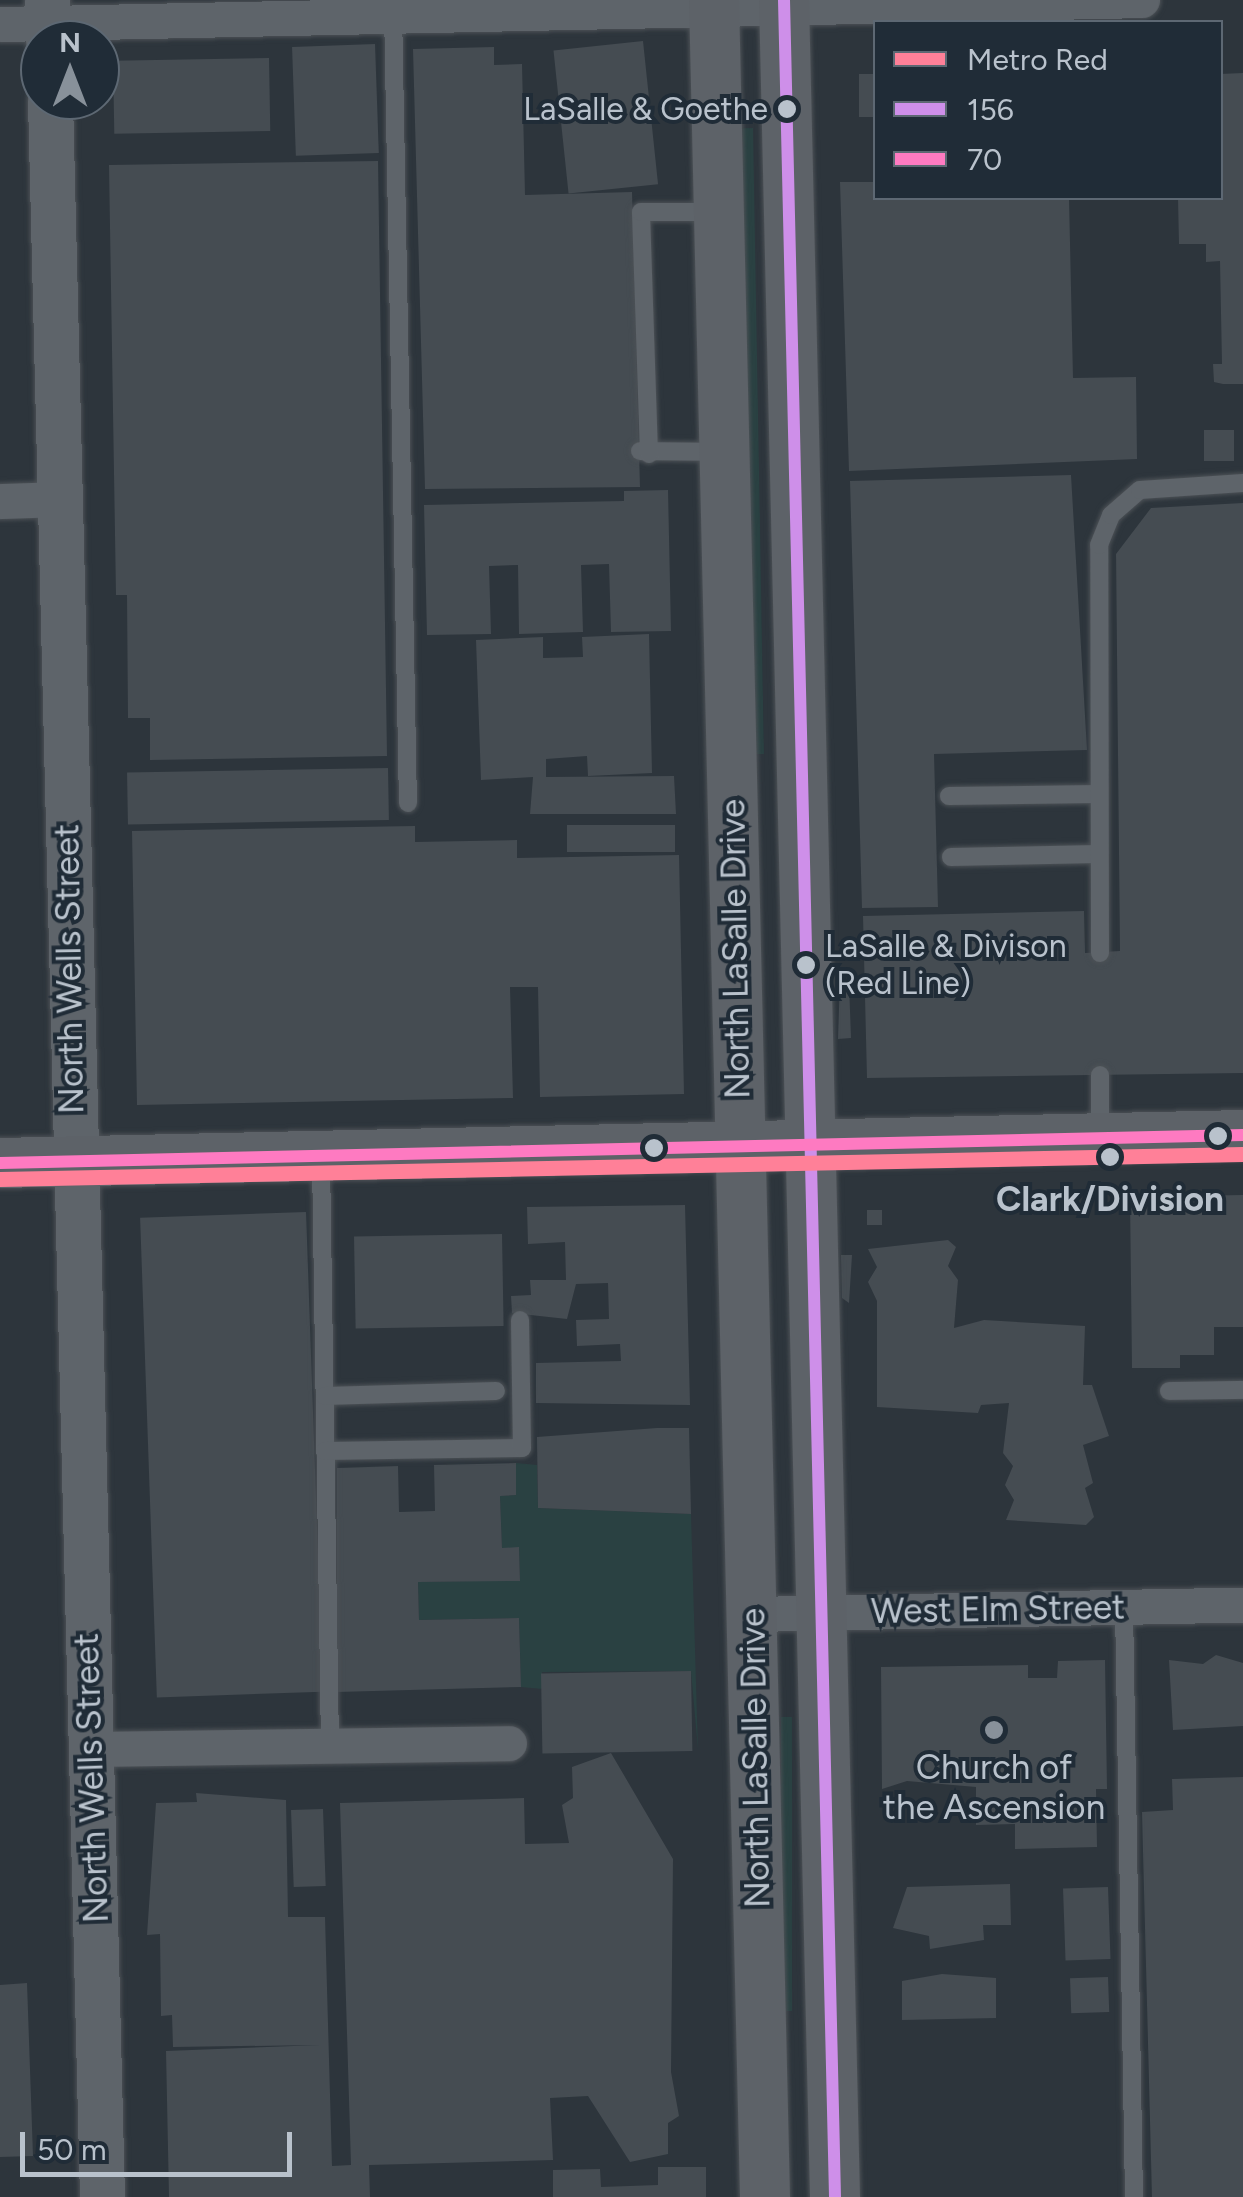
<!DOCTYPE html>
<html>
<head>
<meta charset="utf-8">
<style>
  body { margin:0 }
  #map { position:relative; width:1243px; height:2197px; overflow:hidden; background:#2d353c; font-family:Figtree,sans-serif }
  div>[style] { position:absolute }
  .green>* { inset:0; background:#2a4142; transform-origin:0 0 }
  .building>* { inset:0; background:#454c52; transform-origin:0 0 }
  .roads { filter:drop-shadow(0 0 2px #4c5156) drop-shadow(0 0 2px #4c5156) }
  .service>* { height:18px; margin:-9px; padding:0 9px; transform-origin:9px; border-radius:9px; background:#5e646a }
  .minor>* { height:35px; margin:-17.5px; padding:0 17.5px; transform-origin:17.5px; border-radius:17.5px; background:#5e646a }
  .tertiary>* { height:45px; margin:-22.5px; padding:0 22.5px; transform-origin:22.5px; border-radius:22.5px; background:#5e646a }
  .secondary>* { height:50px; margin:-25px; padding:0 25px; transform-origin:25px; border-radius:25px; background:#5d6268 }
  .bus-1>* { height:12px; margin:-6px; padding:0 6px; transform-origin:6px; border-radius:6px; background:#ce8fe9 }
  .bus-2>* { height:12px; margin:-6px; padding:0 6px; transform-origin:6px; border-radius:6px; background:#fe7ac1 }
  .metro-1>* { height:15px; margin:-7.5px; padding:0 7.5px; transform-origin:7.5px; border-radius:7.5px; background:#ff8098 }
  .dots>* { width:28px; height:28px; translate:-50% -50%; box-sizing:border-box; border:5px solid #202c37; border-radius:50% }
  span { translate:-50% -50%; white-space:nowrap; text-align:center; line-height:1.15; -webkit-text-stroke:8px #202c37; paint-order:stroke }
  .bus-label { font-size:32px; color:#b9c2cc }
  .right { translate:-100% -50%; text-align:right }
  .left { translate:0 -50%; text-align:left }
  .street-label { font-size:35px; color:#b9c2cc }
  .stop-label { font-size:35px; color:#b9c2cc; font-weight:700 }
  .poi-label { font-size:35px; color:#b9c2cc }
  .legend { position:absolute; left:873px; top:20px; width:350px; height:180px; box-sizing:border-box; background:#202c37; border:2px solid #5d6873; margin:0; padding:12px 18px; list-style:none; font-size:30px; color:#b9c2cc }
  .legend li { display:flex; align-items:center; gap:20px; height:50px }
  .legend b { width:50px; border:2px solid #5d6873 }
  .north { position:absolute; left:20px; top:20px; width:100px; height:100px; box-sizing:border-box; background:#202c37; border:2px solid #5d6873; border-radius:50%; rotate:0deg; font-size:28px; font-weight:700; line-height:40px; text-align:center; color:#b9c2cc }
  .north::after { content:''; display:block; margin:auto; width:35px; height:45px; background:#88919a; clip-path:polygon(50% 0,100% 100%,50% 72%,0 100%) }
  .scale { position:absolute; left:20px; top:2132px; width:272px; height:45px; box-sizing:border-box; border:5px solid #b9c2cc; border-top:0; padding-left:12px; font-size:30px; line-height:35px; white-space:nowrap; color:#b9c2cc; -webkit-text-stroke:8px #202c37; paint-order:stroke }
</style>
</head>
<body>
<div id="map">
  <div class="green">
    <div style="left:753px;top:128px;width:626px;height:11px;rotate:89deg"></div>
    <div style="clip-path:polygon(516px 1463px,537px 1465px,538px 1508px,691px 1514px,698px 1750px,691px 1671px,542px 1672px,542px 1689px,521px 1687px,519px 1618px,419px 1620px,418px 1582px,520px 1580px,519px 1548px,502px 1548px,500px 1496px,516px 1495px)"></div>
    <div style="left:781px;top:1717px;width:11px;height:294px"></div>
  </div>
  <div class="building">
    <div style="left:643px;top:41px;width:144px;height:90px;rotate:84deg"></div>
    <div style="left:375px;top:44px;width:109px;height:83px;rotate:88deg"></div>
    <div style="clip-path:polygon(494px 47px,494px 65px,522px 64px,525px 195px,632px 192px,640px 487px,425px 489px,413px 49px)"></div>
    <div style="left:269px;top:58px;width:73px;height:156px;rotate:89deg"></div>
    <div style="clip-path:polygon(1243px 73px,1243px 384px,1223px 384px,1214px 382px,1213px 364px,1222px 364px,1220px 261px,1206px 262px,1206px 244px,1179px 244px,1178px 198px,1220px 198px,1220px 74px)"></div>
    <div style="left:859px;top:74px;width:17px;height:43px"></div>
    <div style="clip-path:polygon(378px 161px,387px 756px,150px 760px,150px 718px,128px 718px,127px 595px,116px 595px,109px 165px)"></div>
    <div style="clip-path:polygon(840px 182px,876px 182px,876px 198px,1069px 198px,1073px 378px,1136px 377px,1137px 459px,849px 471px)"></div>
    <div style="left:1204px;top:430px;width:30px;height:31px"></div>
    <div style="clip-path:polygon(1071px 475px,1087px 750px,934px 754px,938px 907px,862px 908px,850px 481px)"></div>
    <div style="clip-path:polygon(668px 490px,671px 631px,611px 632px,609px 564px,581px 565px,583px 632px,519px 634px,518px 565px,489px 566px,491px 634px,427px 635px,424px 505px,624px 501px,624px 491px)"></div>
    <div style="clip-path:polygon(1243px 503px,1243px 1073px,867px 1078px,863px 916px,1084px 911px,1085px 953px,1120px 951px,1116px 554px,1151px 508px)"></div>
    <div style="clip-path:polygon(649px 634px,652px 773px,588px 776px,587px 756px,546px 759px,546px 777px,674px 776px,676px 814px,530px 814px,533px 777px,481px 780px,476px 640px,543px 637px,543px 658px,583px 657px,582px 637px)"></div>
    <div style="left:388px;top:768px;width:52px;height:261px;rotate:89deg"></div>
    <div style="left:675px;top:825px;width:27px;height:108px;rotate:90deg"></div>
    <div style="clip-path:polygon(415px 826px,415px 842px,517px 840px,517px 858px,679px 855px,684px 1094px,540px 1097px,538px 987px,510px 987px,513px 1098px,137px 1105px,132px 831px)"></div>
    <div style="clip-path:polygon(840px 979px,849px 983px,851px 1038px,838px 1039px)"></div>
    <div style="clip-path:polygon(1243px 1195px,1243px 1327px,1214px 1327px,1214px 1355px,1180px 1355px,1180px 1368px,1132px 1368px,1130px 1197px)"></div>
    <div style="clip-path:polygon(685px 1205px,690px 1405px,536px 1403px,536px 1363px,621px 1361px,620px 1344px,577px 1346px,576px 1320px,609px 1319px,608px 1283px,576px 1284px,567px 1319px,512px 1313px,511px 1296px,531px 1295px,530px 1280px,566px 1280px,565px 1242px,528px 1244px,527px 1207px)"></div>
    <div style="left:867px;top:1210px;width:15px;height:15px"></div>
    <div style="left:306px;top:1212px;width:480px;height:166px;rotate:88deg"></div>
    <div style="left:502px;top:1234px;width:92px;height:148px;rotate:89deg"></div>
    <div style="clip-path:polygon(948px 1240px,956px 1247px,948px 1266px,958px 1280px,954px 1328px,984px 1320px,1085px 1326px,1083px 1385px,1092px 1385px,1109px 1436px,1083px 1445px,1093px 1483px,1085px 1488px,1094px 1517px,1086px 1525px,1006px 1520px,1014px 1500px,1005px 1485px,1013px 1466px,1003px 1453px,1009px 1403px,981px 1405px,978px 1413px,877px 1407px,877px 1301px,868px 1282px,877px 1267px,868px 1249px)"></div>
    <div style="clip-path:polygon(841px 1255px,852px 1255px,849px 1303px,842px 1298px)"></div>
    <div style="clip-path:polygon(657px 1428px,689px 1428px,691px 1514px,538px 1508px,537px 1437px)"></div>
    <div style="clip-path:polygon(516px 1463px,516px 1495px,500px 1496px,502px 1548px,519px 1547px,520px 1581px,418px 1582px,419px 1620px,519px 1618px,521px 1687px,337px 1692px,337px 1468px,398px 1466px,399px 1512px,435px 1511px,434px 1465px)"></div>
    <div style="clip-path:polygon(1216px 1655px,1243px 1663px,1243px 1726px,1173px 1730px,1169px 1660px,1203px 1664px)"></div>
    <div style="clip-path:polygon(1105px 1660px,1107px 1789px,1096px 1789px,1097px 1847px,1015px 1849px,1015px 1824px,976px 1825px,976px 1787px,907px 1781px,882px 1789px,881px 1667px,1028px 1665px,1028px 1678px,1057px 1678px,1058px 1661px)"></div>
    <div style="left:691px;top:1671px;width:80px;height:150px;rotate:89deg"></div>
    <div style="clip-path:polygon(611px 1753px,673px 1859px,671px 2072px,679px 2116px,668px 2123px,668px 2154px,630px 2162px,588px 2096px,550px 2098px,553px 2160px,369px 2165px,370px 2197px,169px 2197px,166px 2051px,320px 2045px,173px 2047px,172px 2015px,161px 2016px,160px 1934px,147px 1935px,156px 1803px,197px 1802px,196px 1793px,286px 1800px,288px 1917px,325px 1917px,332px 2166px,351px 2165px,340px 1803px,524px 1798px,525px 1844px,569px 1843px,562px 1805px,573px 1798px,572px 1767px)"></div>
    <div style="clip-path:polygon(1243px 1777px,1243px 2197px,1152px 2197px,1142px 1812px,1173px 1810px,1172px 1779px)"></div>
    <div style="left:323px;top:1809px;width:77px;height:32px;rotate:88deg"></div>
    <div style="clip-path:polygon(1010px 1884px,1011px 1925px,983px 1925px,984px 1940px,930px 1949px,929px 1936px,893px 1928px,907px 1887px)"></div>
    <div style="left:1108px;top:1887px;width:72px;height:45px;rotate:88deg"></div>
    <div style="clip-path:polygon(942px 1974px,996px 1978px,996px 2018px,902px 2020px,902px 1981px)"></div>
    <div style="left:1108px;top:1977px;width:35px;height:38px;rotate:88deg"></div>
    <div style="clip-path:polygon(27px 1983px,33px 2156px,0 2157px,0 1985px)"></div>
    <div style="clip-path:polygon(658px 2167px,706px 2167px,706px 2197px,553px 2197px,553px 2170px,600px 2169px,601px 2187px,658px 2185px)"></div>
  </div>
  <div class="roads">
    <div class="service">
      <div style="left:393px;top:10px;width:793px;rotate:88.92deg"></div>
      <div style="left:640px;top:451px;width:83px;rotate:0.7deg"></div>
      <div style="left:649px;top:454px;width:242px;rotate:-91.9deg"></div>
      <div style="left:641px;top:212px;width:77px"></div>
      <div style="left:949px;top:796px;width:149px;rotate:-0.8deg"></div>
      <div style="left:951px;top:857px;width:147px;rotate:-1.2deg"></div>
      <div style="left:1100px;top:953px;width:408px;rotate:-90.1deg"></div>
      <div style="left:1099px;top:545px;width:32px;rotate:-68deg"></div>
      <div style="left:1111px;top:515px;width:38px;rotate:-41deg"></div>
      <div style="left:1140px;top:490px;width:103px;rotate:-3.9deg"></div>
      <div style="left:1100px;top:1075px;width:62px;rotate:90deg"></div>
      <div style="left:321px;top:1160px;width:585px;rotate:89.12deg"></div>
      <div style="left:1169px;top:1391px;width:74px;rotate:-0.8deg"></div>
      <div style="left:325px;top:1396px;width:171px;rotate:-1.7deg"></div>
      <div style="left:325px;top:1451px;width:197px;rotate:-0.9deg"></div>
      <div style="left:522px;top:1448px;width:128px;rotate:-90.9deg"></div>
      <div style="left:1124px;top:1607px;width:590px;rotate:89.03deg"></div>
    </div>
    <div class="minor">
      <div style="left:0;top:24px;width:1142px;rotate:-1.2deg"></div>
      <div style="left:0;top:501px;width:59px;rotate:-1.9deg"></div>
      <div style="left:752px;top:1614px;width:491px;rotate:-1.1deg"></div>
      <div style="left:90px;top:1749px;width:419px;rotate:-0.8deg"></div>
    </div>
    <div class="tertiary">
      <div style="left:47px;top:0;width:40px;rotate:88.6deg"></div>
      <div style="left:50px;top:100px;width:2098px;rotate:88.58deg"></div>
    </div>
    <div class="secondary">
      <div style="left:714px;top:0;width:2198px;rotate:88.67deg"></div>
      <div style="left:784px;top:0;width:2198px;rotate:88.67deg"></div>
      <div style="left:0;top:1163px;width:1243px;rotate:-1.29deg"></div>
    </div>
  </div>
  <div class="bus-1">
    <div style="left:784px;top:0;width:2198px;rotate:88.67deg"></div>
  </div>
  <div class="bus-2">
    <div style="left:0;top:1163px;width:1243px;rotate:-1.29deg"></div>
  </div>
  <div class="metro-1">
    <div style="left:0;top:1179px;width:1243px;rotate:-1.15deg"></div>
  </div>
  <div class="dots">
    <div style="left:787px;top:109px;background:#b9c2cc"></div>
    <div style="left:806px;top:965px;background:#b9c2cc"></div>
    <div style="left:1218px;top:1136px;background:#b9c2cc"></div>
    <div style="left:654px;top:1148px;background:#b9c2cc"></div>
    <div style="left:1110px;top:1157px;background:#b9c2cc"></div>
    <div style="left:994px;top:1730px;background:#88919a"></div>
  </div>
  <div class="bus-label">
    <span class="right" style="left:768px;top:109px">LaSalle &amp; Goethe</span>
    <span class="left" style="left:825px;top:965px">LaSalle &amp; Divison<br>(Red Line)</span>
  </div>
  <div class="street-label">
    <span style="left:735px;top:949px;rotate:-91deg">North LaSalle Drive</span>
    <span style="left:69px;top:969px;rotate:-91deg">North Wells Street</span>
    <span style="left:998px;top:1609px;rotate:-1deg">West Elm Street</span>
    <span style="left:755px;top:1758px;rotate:-91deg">North LaSalle Drive</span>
    <span style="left:91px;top:1778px;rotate:-92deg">North Wells Street</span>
  </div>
  <div class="stop-label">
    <span style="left:1110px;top:1199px">Clark/Division</span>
  </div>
  <div class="poi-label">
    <span style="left:994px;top:1787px">Church of<br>the Ascension</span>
  </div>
  <ul class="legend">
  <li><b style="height:12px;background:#ff8098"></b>Metro Red</li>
  <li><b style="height:12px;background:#ce8fe9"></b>156</li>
  <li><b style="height:12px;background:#fe7ac1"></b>70</li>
  </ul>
  <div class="north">N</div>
  <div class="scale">50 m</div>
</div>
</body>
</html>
